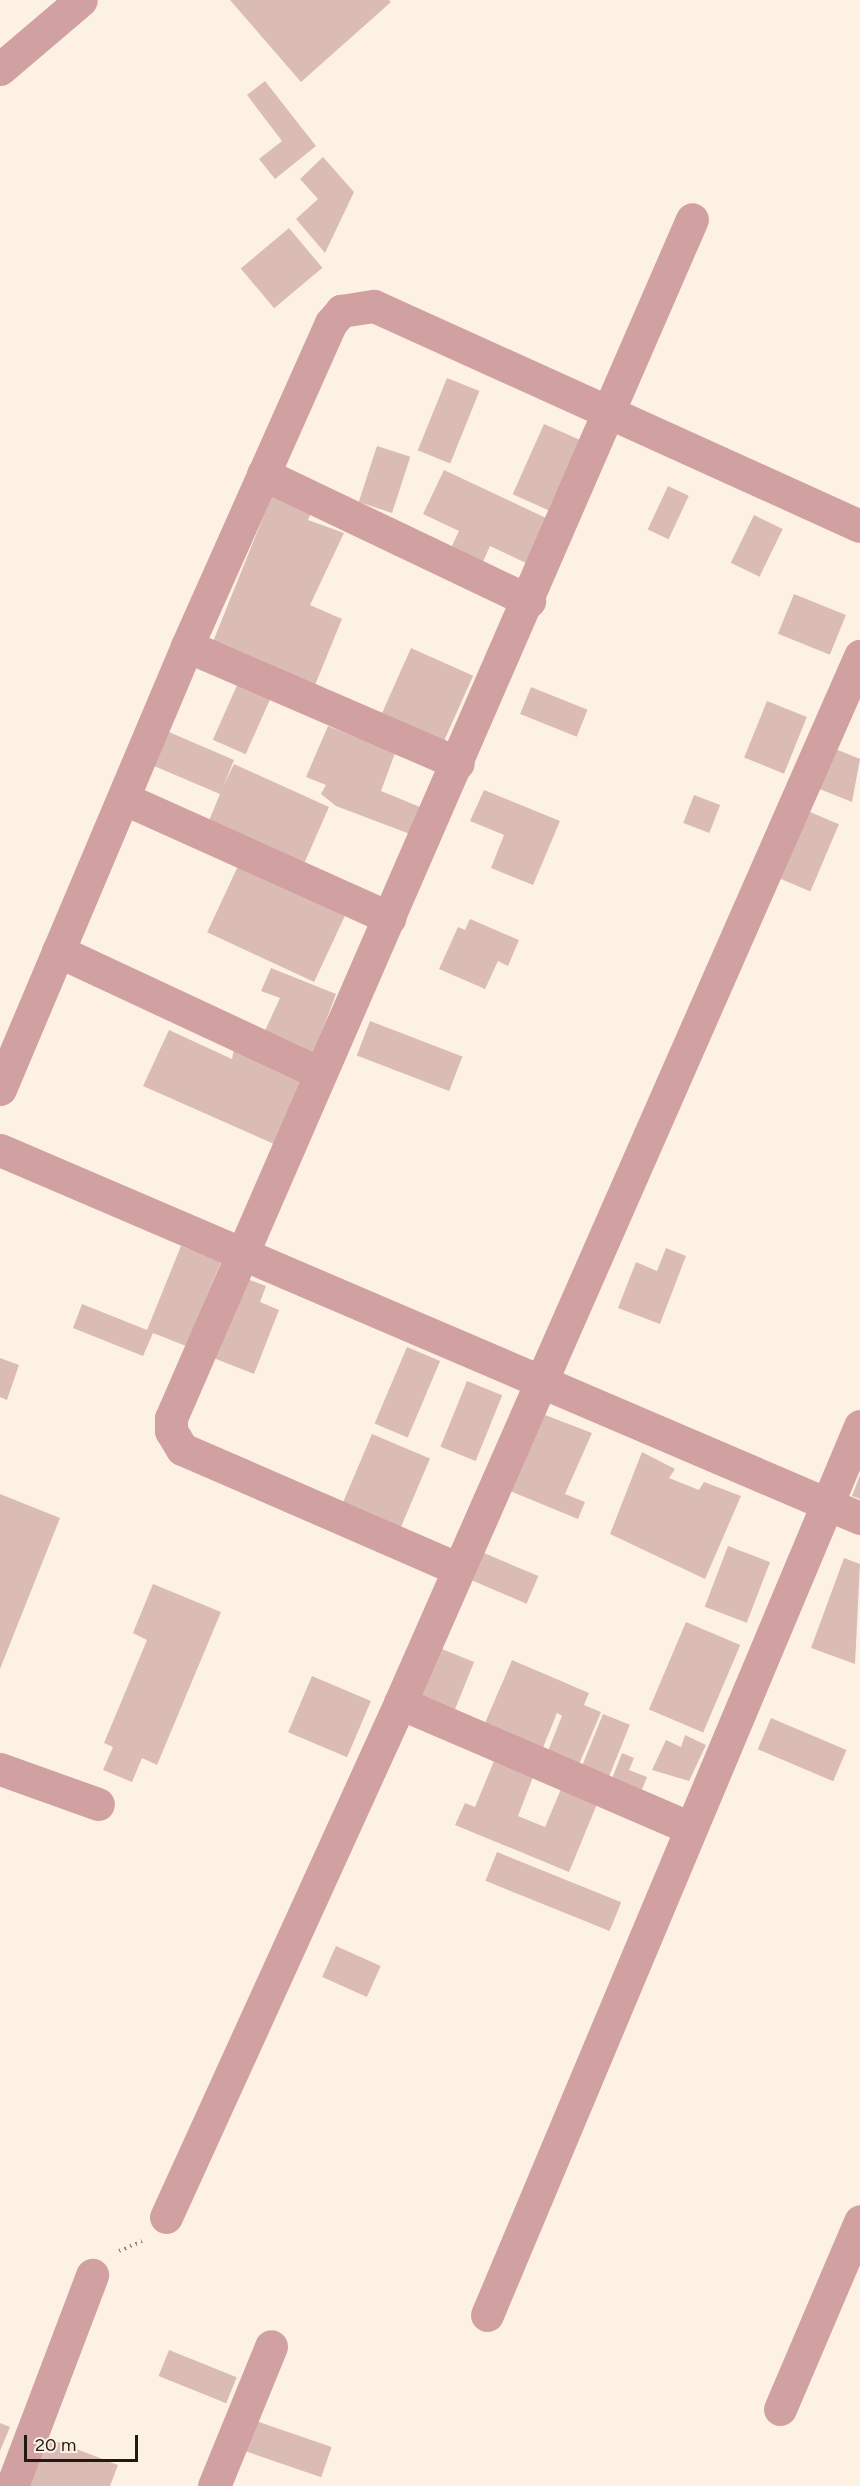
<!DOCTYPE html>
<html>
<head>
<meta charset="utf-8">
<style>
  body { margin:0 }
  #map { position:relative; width:860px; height:2486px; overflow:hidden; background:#fdf1e4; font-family:Figtree,sans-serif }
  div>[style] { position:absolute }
  .building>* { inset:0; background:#dbbcb5; transform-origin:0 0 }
  .path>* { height:4px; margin-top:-2px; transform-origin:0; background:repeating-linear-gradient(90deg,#90877c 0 1.5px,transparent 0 6px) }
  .minor>* { height:33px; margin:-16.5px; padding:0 16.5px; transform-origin:16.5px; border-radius:16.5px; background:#d1a1a1 }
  span { translate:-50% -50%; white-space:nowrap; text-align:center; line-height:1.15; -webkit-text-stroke:4.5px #fdf1e4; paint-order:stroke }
  .scale { position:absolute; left:24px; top:2435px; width:114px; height:27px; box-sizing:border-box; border:3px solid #211a12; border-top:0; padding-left:8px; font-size:18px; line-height:21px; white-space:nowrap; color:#211a12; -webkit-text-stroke:4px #fdf1e4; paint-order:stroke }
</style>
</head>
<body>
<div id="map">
  <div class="building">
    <div style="clip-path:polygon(230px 0,389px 0,391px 2px,301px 82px)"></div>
    <div style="clip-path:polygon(265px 81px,316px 146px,275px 179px,259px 159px,282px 141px,247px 95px)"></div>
    <div style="clip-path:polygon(323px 157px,354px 192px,325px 253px,296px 219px,318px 199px,300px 179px)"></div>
    <div style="left:289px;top:228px;width:52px;height:63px;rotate:50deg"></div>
    <div style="left:447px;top:378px;width:35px;height:78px;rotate:22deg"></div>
    <div style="left:544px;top:424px;width:39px;height:77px;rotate:24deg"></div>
    <div style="left:377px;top:446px;width:35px;height:59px;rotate:18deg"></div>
    <div style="clip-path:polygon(444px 470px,546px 518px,526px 563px,490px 546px,482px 564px,450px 550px,459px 531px,423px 514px)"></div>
    <div style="left:668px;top:486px;width:23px;height:48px;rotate:25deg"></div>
    <div style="clip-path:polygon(273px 493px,312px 510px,308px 520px,344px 533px,310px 605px,342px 619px,313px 690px,210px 649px)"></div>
    <div style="left:754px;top:515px;width:32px;height:53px;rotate:26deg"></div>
    <div style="left:794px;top:594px;width:56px;height:43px;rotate:22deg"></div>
    <div style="left:411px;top:648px;width:68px;height:73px;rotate:24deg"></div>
    <div style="left:238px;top:683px;width:36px;height:62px;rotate:24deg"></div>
    <div style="left:531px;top:687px;width:61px;height:29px;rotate:22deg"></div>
    <div style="left:767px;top:701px;width:43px;height:61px;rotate:22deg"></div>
    <div style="clip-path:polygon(328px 726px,361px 739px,365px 729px,398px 745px,381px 791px,420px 807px,410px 834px,336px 806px,321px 794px,326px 785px,306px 777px)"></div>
    <div style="clip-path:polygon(169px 732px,234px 760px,223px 787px,234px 764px,329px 807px,303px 866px,208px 823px,220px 794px,154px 766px)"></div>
    <div style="clip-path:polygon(833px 748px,860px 759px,852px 802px,817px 788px)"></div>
    <div style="clip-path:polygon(484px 790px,560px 821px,533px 885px,491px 868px,504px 835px,470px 821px)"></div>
    <div style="left:694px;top:795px;width:28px;height:30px;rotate:21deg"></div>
    <div style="left:803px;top:809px;width:39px;height:73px;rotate:23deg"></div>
    <div style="left:238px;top:866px;width:118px;height:73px;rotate:25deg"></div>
    <div style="clip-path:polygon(470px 919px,519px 940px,508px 966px,498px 961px,485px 989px,439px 969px,458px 927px,465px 930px)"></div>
    <div style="clip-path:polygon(271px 968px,336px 994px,313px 1056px,263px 1035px,280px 998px,261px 991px)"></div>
    <div style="left:370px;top:1021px;width:99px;height:37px;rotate:21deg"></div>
    <div style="clip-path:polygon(169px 1030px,232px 1059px,234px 1049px,302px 1079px,274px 1144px,143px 1086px)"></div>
    <div style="clip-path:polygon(181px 1246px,221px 1262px,186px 1346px,153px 1333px,143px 1356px,73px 1328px,82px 1304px,147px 1330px)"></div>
    <div style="clip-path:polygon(666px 1248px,686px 1256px,660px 1324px,618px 1308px,636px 1262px,657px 1271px)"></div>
    <div style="clip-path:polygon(242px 1277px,266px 1286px,260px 1302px,279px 1310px,254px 1374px,211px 1357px)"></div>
    <div style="left:407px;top:1347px;width:36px;height:83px;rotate:23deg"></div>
    <div style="clip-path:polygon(0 1358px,19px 1365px,7px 1400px,0 1397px)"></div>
    <div style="left:467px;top:1381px;width:38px;height:71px;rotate:22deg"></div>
    <div style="clip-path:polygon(545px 1415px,592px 1433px,565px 1494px,585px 1502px,578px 1519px,510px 1491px)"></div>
    <div style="left:372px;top:1434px;width:63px;height:77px;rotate:23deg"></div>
    <div style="clip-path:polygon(642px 1452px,675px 1469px,669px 1478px,699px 1490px,704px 1482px,741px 1496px,705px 1579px,610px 1534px)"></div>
    <div style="clip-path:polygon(860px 1475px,860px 1499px,852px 1496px)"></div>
    <div style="clip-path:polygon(0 1494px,60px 1518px,0 1669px)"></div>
    <div style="left:728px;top:1546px;width:45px;height:65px;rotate:21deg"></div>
    <div style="left:484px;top:1553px;width:59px;height:30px;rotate:23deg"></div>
    <div style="clip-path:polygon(844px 1558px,860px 1564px,855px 1664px,811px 1648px)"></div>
    <div style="clip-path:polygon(153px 1584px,221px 1612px,157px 1765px,142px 1758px,132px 1782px,103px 1770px,113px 1747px,104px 1743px,147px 1640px,133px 1633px)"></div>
    <div style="left:686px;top:1622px;width:59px;height:95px;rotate:23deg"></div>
    <div style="left:437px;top:1647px;width:40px;height:59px;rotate:22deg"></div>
    <div style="clip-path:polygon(512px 1660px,589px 1693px,584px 1705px,601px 1712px,575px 1774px,544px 1761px,562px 1716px,557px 1713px,540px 1755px,482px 1730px)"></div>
    <div style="left:312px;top:1676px;width:64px;height:61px;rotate:23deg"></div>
    <div style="left:603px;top:1714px;width:29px;height:65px;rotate:22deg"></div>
    <div style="left:771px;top:1718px;width:82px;height:34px;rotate:23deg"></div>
    <div style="clip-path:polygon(685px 1735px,706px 1745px,689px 1781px,652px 1770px,666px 1740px,681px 1747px)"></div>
    <div style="clip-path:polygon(622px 1753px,634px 1758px,629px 1770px,647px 1777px,639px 1797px,609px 1786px)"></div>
    <div style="clip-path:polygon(494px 1761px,533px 1777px,518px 1816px,545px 1827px,561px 1789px,597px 1804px,569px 1872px,455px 1825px,465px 1803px,475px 1807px)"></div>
    <div style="left:497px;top:1852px;width:134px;height:31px;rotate:22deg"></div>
    <div style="left:336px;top:1946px;width:49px;height:34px;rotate:24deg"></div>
    <div style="left:169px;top:2350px;width:73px;height:28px;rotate:22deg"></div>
    <div style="left:256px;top:2421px;width:80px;height:32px;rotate:19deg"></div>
    <div style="clip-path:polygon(0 2423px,10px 2427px,0 2451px)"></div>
    <div style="clip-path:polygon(45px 2437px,118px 2465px,110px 2486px,26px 2486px)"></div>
  </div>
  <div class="path">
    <div style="left:119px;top:2251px;width:25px;rotate:-23deg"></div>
  </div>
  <div class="minor">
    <div style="left:0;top:69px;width:106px;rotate:-40.4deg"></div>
    <div style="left:263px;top:474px;width:295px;rotate:25.5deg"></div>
    <div style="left:187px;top:646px;width:295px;rotate:23.4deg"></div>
    <div style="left:125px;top:799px;width:290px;rotate:24.2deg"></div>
    <div style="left:58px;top:951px;width:289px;rotate:25deg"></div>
    <div style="left:0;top:1089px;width:481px;rotate:-67.1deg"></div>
    <div style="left:187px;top:646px;width:354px;rotate:-66deg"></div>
    <div style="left:331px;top:323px;width:16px;rotate:-50deg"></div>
    <div style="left:341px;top:311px;width:33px;rotate:-9deg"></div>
    <div style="left:374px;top:306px;width:533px;rotate:24.36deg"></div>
    <div style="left:0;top:1150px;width:935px;rotate:23.17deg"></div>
    <div style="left:456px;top:1568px;width:299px;rotate:-156.5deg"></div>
    <div style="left:182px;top:1449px;width:21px;rotate:-121deg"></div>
    <div style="left:171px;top:1431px;width:13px;rotate:-90deg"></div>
    <div style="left:171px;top:1418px;width:1307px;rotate:-66.51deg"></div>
    <div style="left:400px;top:1703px;width:316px;rotate:23.3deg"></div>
    <div style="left:0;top:1769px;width:104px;rotate:19.7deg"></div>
    <div style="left:166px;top:2217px;width:565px;rotate:-65.52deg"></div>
    <div style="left:400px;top:1703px;width:1144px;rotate:-66.28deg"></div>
    <div style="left:487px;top:2315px;width:964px;rotate:-67.24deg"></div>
    <div style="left:780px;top:2409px;width:204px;rotate:-66.9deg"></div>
    <div style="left:12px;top:2486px;width:226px;rotate:-69.2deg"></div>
    <div style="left:214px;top:2486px;width:151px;rotate:-67.8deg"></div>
  </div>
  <div class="scale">20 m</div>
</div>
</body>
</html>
